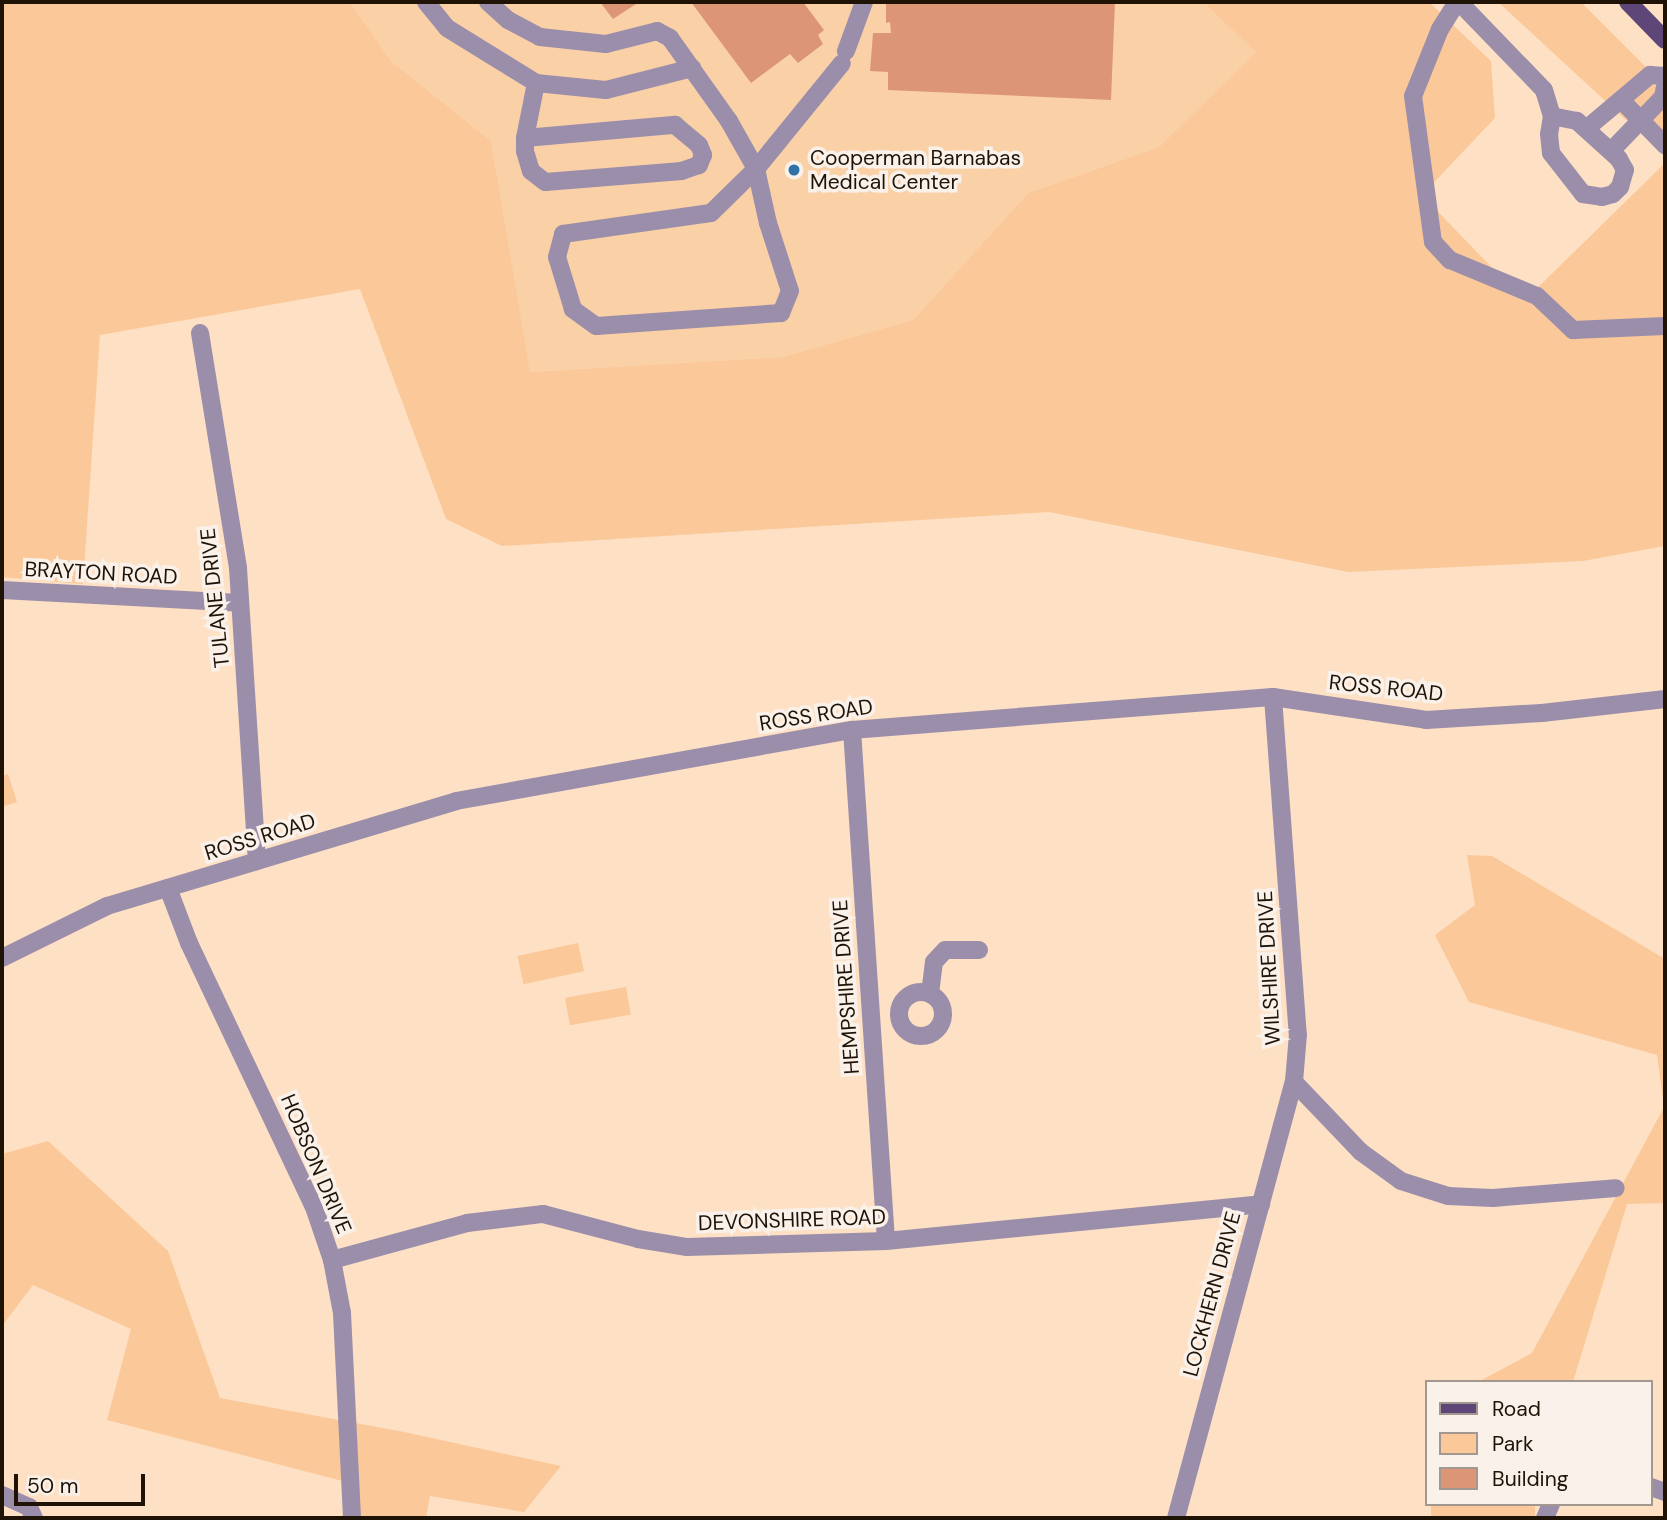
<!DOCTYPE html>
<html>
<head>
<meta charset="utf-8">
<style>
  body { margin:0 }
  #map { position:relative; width:1667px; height:1520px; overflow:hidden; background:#fee0c4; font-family:"DM Sans",sans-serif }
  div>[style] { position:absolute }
  .built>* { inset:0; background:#fad0a7 }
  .green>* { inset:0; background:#fbc999; transform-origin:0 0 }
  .building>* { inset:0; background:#dd9675 }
  .minor>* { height:18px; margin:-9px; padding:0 9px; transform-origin:9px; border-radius:9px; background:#9b8eab }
  .minor>.ring { margin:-9px; padding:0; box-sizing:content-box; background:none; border:18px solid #9b8eab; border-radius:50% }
  .major>* { height:18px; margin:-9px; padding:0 9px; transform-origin:9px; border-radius:9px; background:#5e4778 }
  .dots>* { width:19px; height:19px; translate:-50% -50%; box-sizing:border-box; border:4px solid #f9f1ea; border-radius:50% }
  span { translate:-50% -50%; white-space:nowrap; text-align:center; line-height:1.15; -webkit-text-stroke:7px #f9f1ea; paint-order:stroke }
  .poi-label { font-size:21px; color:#1f1306 }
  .left { translate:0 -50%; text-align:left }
  .street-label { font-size:21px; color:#1f1306 }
  .frame { position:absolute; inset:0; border:4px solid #1f1306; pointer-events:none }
  .legend { position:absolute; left:1425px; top:1380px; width:228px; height:126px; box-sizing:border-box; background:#f9f1ea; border:2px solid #a2988f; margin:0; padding:9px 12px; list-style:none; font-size:21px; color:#1f1306 }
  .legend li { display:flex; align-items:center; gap:14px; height:35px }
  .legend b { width:35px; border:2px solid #a2988f }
  .scale { position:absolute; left:14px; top:1474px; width:131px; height:32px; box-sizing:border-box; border:4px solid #1f1306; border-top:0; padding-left:9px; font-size:21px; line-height:24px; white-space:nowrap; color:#1f1306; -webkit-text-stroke:5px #f9f1ea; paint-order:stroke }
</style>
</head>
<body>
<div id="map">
  <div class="built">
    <div style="clip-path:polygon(350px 2px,1203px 2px,1257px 51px,1159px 147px,1028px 193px,913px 320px,782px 357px,529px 372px,491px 141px,391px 61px)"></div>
  </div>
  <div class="green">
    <div style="clip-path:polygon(2px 2px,350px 2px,391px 61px,491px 141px,530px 372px,782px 357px,913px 320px,1028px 193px,1159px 147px,1256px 52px,1203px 2px,1429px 2px,1491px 61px,1495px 118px,1422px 195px,1524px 301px,1665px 163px,1665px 546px,1583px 561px,1348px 572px,1049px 512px,502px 546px,446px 519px,360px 289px,100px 335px,83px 584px,2px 577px)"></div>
    <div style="clip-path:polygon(1498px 2px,1581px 2px,1665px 86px,1665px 156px)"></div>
    <div style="clip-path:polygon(8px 774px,17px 802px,2px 807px,2px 776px)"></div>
    <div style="clip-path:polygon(1467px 855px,1492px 856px,1665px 959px,1665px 1203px,1627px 1204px,1573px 1382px,1478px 1382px,1532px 1353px,1664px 1107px,1657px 1055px,1469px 1002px,1435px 935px,1475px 905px)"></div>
    <div style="left:578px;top:943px;width:29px;height:62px;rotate:78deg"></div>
    <div style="left:626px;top:987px;width:28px;height:62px;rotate:80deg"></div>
    <div style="clip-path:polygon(48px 1141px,168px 1251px,220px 1398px,404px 1432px,561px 1466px,524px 1512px,430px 1496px,426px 1518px,355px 1518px,354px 1484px,107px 1420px,131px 1329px,33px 1285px,2px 1326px,2px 1154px)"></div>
    <div style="left:1431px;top:1504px;width:104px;height:15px"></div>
  </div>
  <div class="building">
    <div style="clip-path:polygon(600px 2px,639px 2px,613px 19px)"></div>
    <div style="clip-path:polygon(691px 2px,803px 2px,824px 30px,818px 35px,823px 44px,798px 63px,790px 54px,751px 83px)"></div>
    <div style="clip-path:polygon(886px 2px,1115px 2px,1111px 100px,888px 90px,888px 72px,870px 71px,873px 33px,891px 33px,890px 22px,886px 23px)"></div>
  </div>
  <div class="minor">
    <div style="left:426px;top:2px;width:33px;rotate:51deg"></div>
    <div style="left:447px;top:28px;width:105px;rotate:31.7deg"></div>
    <div style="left:536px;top:83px;width:70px;rotate:5.7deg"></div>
    <div style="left:606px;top:90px;width:89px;rotate:-14.3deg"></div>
    <div style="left:488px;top:2px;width:27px;rotate:42deg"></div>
    <div style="left:508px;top:20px;width:36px;rotate:28deg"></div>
    <div style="left:540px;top:37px;width:66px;rotate:6.1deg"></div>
    <div style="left:606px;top:44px;width:53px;rotate:-14.3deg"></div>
    <div style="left:657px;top:31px;width:15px;rotate:28deg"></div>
    <div style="left:670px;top:38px;width:102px;rotate:54.6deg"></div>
    <div style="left:729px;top:121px;width:55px;rotate:60.6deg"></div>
    <div style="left:756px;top:169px;width:55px;rotate:77.5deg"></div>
    <div style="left:768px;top:223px;width:71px;rotate:72.1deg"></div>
    <div style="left:790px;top:291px;width:24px;rotate:112deg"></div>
    <div style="left:781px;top:313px;width:185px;rotate:176deg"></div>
    <div style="left:596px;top:326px;width:29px;rotate:-144deg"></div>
    <div style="left:573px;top:309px;width:54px;rotate:-107.1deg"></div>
    <div style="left:557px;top:257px;width:24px;rotate:-75deg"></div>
    <div style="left:563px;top:234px;width:149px;rotate:-8.1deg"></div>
    <div style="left:711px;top:213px;width:63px;rotate:-44.4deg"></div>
    <div style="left:756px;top:169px;width:136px;rotate:-50.9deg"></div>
    <div style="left:1457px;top:2px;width:32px;rotate:122deg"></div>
    <div style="left:1440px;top:29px;width:72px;rotate:111.9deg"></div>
    <div style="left:1413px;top:96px;width:147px;rotate:82.2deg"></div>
    <div style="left:1433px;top:242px;width:25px;rotate:47deg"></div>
    <div style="left:1450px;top:260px;width:94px;rotate:22.5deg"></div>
    <div style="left:1537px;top:296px;width:50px;rotate:43.4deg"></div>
    <div style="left:1573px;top:330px;width:92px;rotate:-2.5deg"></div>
    <div style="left:1459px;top:2px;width:122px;rotate:46deg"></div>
    <div style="left:1544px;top:90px;width:27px;rotate:73deg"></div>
    <div style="left:1552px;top:116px;width:18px;rotate:99deg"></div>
    <div style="left:1549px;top:134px;width:19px;rotate:84deg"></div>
    <div style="left:1551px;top:153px;width:52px;rotate:52deg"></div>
    <div style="left:1583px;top:194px;width:19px;rotate:9deg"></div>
    <div style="left:1602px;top:197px;width:11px;rotate:-15deg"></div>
    <div style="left:1613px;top:194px;width:10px;rotate:-45deg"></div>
    <div style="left:1620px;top:187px;width:18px;rotate:-74deg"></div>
    <div style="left:1625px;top:170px;width:13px;rotate:-119deg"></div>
    <div style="left:1619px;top:159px;width:57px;rotate:-137.9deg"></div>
    <div style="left:1577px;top:121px;width:25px;rotate:-169deg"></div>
    <div style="left:846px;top:51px;width:52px;rotate:-69.8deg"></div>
    <div style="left:1622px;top:101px;width:62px;rotate:45.7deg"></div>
    <div style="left:1586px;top:129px;width:84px;rotate:-40.2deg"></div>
    <div style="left:1650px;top:75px;width:15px;rotate:4deg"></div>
    <div style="left:525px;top:138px;width:151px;rotate:-5deg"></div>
    <div style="left:675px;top:125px;width:31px;rotate:40deg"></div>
    <div style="left:699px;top:145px;width:11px;rotate:68deg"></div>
    <div style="left:703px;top:155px;width:11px;rotate:112deg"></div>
    <div style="left:699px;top:165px;width:18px;rotate:161deg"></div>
    <div style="left:682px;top:171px;width:137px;rotate:175.4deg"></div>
    <div style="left:545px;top:182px;width:18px;rotate:-142deg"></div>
    <div style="left:531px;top:171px;width:21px;rotate:-107deg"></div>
    <div style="left:525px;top:151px;width:13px;rotate:-90deg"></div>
    <div style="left:525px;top:138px;width:56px;rotate:-78.7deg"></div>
    <div style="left:1611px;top:151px;width:75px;rotate:-46.1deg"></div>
    <div style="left:1663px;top:97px;width:10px;rotate:-79deg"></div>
    <div style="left:200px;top:333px;width:238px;rotate:80.8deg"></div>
    <div style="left:238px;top:568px;width:294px;rotate:86.3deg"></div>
    <div style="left:2px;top:590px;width:238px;rotate:3.1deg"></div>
    <div style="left:1273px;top:697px;width:338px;rotate:85.8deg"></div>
    <div style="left:1298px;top:1034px;width:48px;rotate:94.8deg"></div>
    <div style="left:1294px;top:1082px;width:97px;rotate:46.3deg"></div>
    <div style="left:1361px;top:1152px;width:49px;rotate:35.9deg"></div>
    <div style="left:1401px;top:1181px;width:49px;rotate:17.7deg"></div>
    <div style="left:1448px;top:1196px;width:45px;rotate:2.5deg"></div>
    <div style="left:1493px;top:1198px;width:123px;rotate:-4.6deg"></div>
    <div style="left:852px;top:730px;width:512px;rotate:86.19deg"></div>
    <div style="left:168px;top:888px;width:59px;rotate:69.1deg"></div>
    <div style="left:189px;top:943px;width:292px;rotate:64.7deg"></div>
    <div style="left:314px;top:1207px;width:56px;rotate:71.2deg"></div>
    <div style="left:332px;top:1260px;width:54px;rotate:79.3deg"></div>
    <div style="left:342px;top:1313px;width:205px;rotate:87.2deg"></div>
    <div style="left:2px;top:958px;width:117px;rotate:-26.3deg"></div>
    <div style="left:107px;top:906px;width:364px;rotate:-16.7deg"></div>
    <div style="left:456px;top:801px;width:402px;rotate:-10.2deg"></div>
    <div style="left:852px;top:730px;width:422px;rotate:-4.5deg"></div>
    <div style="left:1273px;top:697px;width:155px;rotate:8.5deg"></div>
    <div style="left:1426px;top:720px;width:116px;rotate:-3.5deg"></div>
    <div style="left:1542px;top:713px;width:124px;rotate:-6.5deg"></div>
    <div class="ring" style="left:899px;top:992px;width:26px;height:26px"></div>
    <div style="left:930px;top:994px;width:32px;rotate:-83deg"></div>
    <div style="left:934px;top:962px;width:16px;rotate:-47deg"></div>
    <div style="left:945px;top:950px;width:34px"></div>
    <div style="left:332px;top:1260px;width:140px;rotate:-15.3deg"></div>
    <div style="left:467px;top:1223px;width:77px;rotate:-6.8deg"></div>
    <div style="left:543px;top:1214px;width:98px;rotate:14.7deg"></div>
    <div style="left:638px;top:1239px;width:50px;rotate:9.3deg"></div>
    <div style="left:687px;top:1247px;width:199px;rotate:-1.7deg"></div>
    <div style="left:886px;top:1241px;width:377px;rotate:-5.6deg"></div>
    <div style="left:1651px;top:1487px;width:15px;rotate:20deg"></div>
    <div style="left:2px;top:1495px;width:30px;rotate:24deg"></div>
    <div style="left:29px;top:1507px;width:12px;rotate:66deg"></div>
    <div style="left:1176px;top:1518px;width:452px;rotate:-74.9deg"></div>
    <div style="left:1545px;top:1518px;width:15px;rotate:-67deg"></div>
  </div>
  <div class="major">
    <div style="left:1628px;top:2px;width:53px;rotate:45.8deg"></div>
  </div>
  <div class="dots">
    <div style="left:794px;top:170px;background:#2e73a8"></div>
  </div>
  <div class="poi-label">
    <span class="left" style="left:810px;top:170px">Cooperman Barnabas<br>Medical Center</span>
  </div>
  <div class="street-label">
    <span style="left:101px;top:573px;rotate:3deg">BRAYTON ROAD</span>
    <span style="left:215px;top:598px;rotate:-96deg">TULANE DRIVE</span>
    <span style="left:1386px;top:688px;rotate:6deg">ROSS ROAD</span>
    <span style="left:816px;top:715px;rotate:-9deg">ROSS ROAD</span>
    <span style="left:260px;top:837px;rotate:-17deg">ROSS ROAD</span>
    <span style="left:1269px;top:968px;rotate:-93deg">WILSHIRE DRIVE</span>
    <span style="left:846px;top:987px;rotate:-94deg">HEMPSHIRE DRIVE</span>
    <span style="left:316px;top:1164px;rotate:67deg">HOBSON DRIVE</span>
    <span style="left:792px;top:1220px;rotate:-2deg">DEVONSHIRE ROAD</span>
    <span style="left:1212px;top:1294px;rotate:-75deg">LOCKHERN DRIVE</span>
  </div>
  <div class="frame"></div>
  <ul class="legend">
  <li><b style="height:9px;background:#5e4778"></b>Road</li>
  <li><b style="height:19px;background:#fbc999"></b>Park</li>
  <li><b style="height:19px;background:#dd9675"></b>Building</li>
  </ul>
  <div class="scale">50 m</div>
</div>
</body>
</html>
